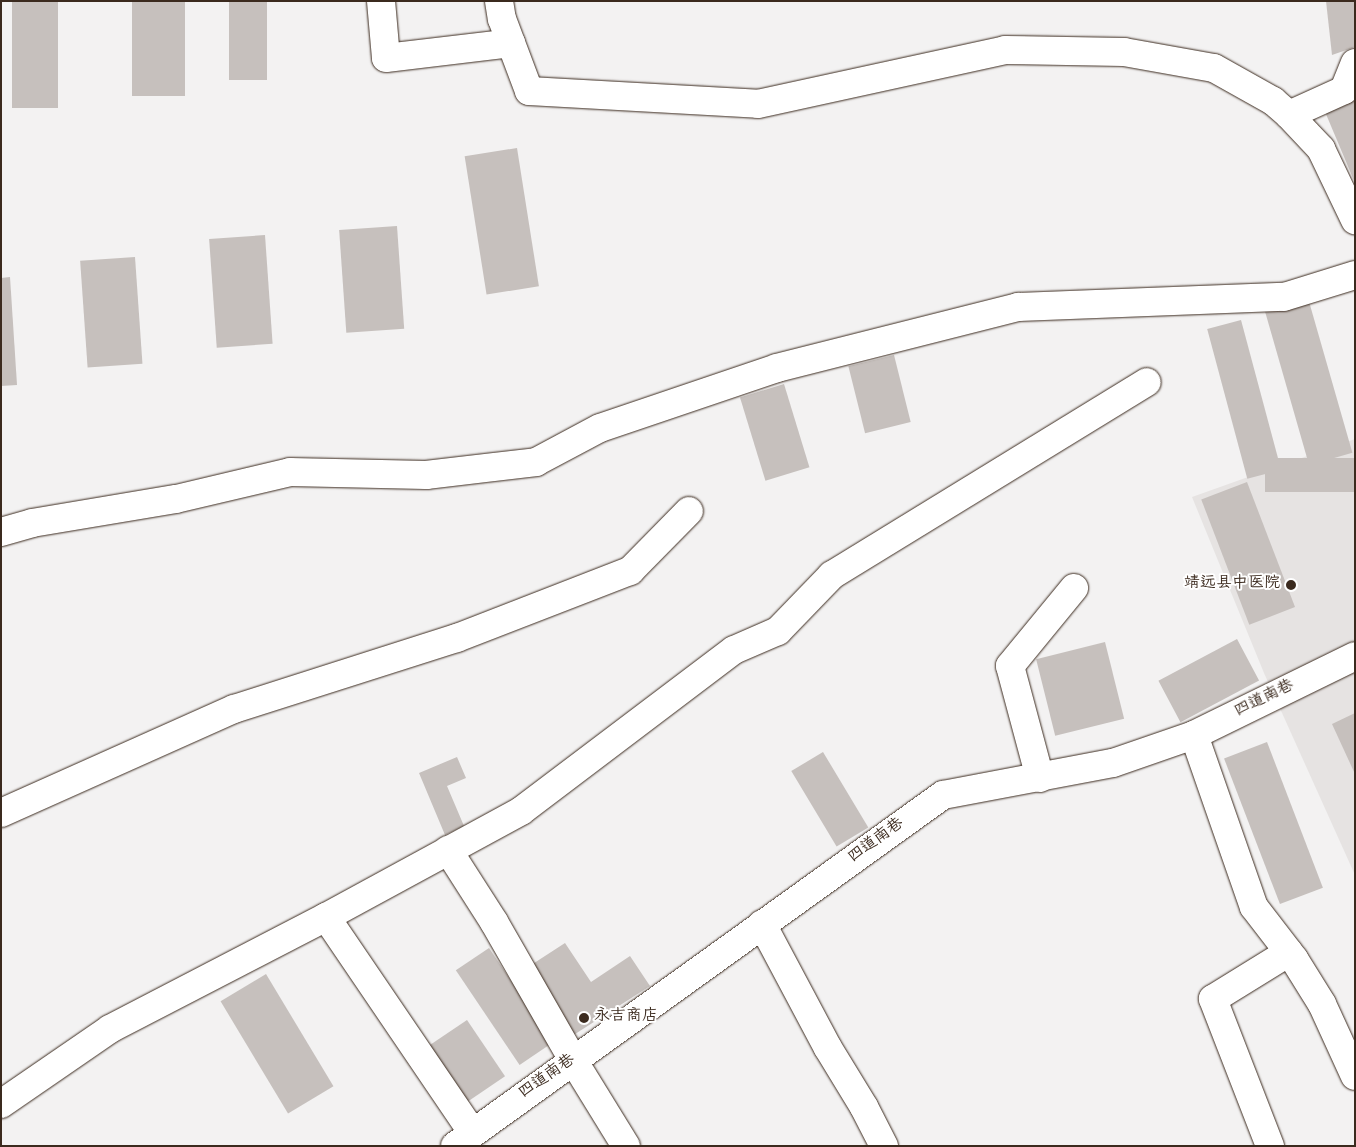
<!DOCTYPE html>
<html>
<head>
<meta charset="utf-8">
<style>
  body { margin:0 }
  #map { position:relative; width:1356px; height:1147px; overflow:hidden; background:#f3f2f2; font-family:"Gochi Hand","LXGW WenKai TC",sans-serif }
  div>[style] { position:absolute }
  .built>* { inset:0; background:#e6e3e2 }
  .building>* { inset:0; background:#c6c0bd; transform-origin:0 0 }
  .roads { filter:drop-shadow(0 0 1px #3b2a1e) drop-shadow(0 0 1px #3b2a1e) }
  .minor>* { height:28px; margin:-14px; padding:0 14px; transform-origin:14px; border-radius:14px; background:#fff }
  .dots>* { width:14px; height:14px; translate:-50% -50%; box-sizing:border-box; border:2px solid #fff; border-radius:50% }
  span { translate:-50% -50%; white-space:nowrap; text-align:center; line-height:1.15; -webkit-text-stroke:4px #fff; paint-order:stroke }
  .poi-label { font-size:16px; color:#3b2a1e }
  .right { translate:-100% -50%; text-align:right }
  .left { translate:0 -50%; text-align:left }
  .street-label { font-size:16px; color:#3b2a1e }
  .frame { position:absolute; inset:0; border:2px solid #3b2a1e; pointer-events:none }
</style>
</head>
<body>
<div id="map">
  <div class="built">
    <div style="clip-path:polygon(1355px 439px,1355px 875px,1264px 673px,1192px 497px)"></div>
  </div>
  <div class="building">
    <div style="left:12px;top:1px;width:46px;height:107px"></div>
    <div style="left:132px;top:1px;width:53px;height:95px"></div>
    <div style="left:229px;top:1px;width:38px;height:79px"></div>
    <div style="clip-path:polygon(1326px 1px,1355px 1px,1355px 47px,1332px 55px)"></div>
    <div style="clip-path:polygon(1355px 94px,1355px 183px,1323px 107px)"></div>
    <div style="left:517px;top:148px;width:140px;height:53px;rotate:81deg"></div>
    <div style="left:397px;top:226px;width:103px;height:58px;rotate:86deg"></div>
    <div style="left:265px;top:235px;width:109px;height:56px;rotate:86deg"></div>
    <div style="left:135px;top:257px;width:107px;height:55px;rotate:86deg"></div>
    <div style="clip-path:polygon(10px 277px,17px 385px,1px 386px,1px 278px)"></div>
    <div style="left:1308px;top:298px;width:161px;height:45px;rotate:74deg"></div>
    <div style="left:1241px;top:320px;width:155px;height:35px;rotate:75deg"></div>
    <div style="left:894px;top:355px;width:69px;height:47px;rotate:76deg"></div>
    <div style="left:784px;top:384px;width:87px;height:46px;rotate:73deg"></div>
    <div style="left:1355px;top:458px;width:34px;height:90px;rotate:90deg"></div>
    <div style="left:1247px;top:482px;width:134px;height:49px;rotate:69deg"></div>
    <div style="left:1237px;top:639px;width:47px;height:89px;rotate:62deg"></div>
    <div style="left:1105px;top:642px;width:79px;height:71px;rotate:76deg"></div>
    <div style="clip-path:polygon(1355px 713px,1355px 774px,1332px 724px)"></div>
    <div style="left:1267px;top:742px;width:156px;height:46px;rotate:69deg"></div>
    <div style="left:823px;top:752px;width:88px;height:37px;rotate:59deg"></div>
    <div style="clip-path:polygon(457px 757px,466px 778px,447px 786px,464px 826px,445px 835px,419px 773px)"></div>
    <div style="clip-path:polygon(565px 943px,591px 982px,630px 956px,650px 986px,572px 1036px,528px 967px)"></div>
    <div style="left:489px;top:948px;width:114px;height:40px;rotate:56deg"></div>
    <div style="left:266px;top:974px;width:131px;height:53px;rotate:59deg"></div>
    <div style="left:467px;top:1020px;width:68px;height:55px;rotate:56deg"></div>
  </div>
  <div class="roads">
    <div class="minor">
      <div style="left:381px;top:1px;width:57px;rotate:85deg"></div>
      <div style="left:386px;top:58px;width:126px;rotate:-6.8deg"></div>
      <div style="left:499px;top:1px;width:18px;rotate:81deg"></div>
      <div style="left:502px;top:19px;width:77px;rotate:69.4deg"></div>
      <div style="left:529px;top:91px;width:229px;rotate:3.2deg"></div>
      <div style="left:758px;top:104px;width:253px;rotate:-12.3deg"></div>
      <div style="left:1005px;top:50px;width:119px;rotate:1deg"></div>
      <div style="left:1124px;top:52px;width:91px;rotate:10.1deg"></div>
      <div style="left:1214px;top:68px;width:68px;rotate:29.2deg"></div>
      <div style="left:1273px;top:101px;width:21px;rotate:41deg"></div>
      <div style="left:1289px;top:115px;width:47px;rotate:46.7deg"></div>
      <div style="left:1321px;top:149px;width:79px;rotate:64.4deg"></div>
      <div style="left:1289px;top:115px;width:60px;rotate:-24.4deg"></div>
      <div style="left:1344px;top:90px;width:29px;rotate:-68deg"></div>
      <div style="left:1px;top:532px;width:32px;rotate:-16deg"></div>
      <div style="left:32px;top:523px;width:146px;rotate:-9.5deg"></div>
      <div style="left:176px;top:499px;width:117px;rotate:-13.3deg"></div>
      <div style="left:290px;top:472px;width:136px;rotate:1.3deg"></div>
      <div style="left:426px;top:475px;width:111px;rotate:-6.7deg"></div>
      <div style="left:536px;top:462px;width:72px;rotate:-28deg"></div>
      <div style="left:600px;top:428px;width:187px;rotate:-18.7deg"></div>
      <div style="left:777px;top:368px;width:249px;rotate:-14.2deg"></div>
      <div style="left:1018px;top:307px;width:266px;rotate:-2.2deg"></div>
      <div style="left:1284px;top:297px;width:74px;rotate:-17.2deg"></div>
      <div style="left:1194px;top:735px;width:182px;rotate:70.8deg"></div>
      <div style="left:1254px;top:907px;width:66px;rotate:52.4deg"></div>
      <div style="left:1294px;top:959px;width:53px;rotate:58.1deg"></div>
      <div style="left:1322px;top:1004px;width:79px;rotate:65.4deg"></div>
      <div style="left:1040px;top:778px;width:116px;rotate:-105deg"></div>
      <div style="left:1010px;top:666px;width:101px;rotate:-50.6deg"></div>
      <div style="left:1px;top:813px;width:255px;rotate:-24.1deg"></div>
      <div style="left:234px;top:709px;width:234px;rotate:-17.7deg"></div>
      <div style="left:457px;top:638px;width:186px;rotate:-21.2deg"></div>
      <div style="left:630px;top:571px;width:84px;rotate:-45.5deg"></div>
      <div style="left:448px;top:850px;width:85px;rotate:57.4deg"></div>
      <div style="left:494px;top:922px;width:159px;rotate:60.2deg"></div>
      <div style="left:573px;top:1060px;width:101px;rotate:58.4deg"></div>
      <div style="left:326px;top:917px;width:261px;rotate:55.8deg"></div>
      <div style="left:762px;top:924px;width:140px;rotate:62deg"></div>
      <div style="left:828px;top:1048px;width:69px;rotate:58.6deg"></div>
      <div style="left:864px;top:1107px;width:44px;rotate:62.9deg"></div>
      <div style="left:1px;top:1104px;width:132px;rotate:-34.5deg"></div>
      <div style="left:110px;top:1029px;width:243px;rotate:-27.4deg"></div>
      <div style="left:326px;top:917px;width:222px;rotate:-28.5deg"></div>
      <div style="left:521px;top:811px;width:267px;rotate:-37.1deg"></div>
      <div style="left:734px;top:650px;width:48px;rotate:-23.4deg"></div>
      <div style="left:778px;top:631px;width:78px;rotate:-46deg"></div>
      <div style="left:832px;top:575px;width:369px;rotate:-31.5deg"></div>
      <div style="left:455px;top:1146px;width:601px;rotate:-35.73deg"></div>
      <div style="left:943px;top:795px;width:173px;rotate:-10.7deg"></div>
      <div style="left:1113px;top:763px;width:86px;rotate:-19.1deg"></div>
      <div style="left:1194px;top:735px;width:179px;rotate:-26.1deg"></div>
      <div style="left:1270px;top:1146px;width:158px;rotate:-111.2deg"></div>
      <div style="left:1213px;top:999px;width:89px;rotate:-31.7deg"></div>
    </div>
  </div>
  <div class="dots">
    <div style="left:1291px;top:585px;background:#3b2a1e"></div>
    <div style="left:584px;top:1018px;background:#3b2a1e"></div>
  </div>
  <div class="poi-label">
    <span class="right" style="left:1280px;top:585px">靖远县中医院</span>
    <span class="left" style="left:594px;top:1018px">永吉商店</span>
  </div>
  <div class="street-label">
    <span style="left:1265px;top:700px;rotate:-26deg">四道南巷</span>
    <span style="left:877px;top:842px;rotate:-36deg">四道南巷</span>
    <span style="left:548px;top:1078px;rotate:-35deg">四道南巷</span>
  </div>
  <div class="frame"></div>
</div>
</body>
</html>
